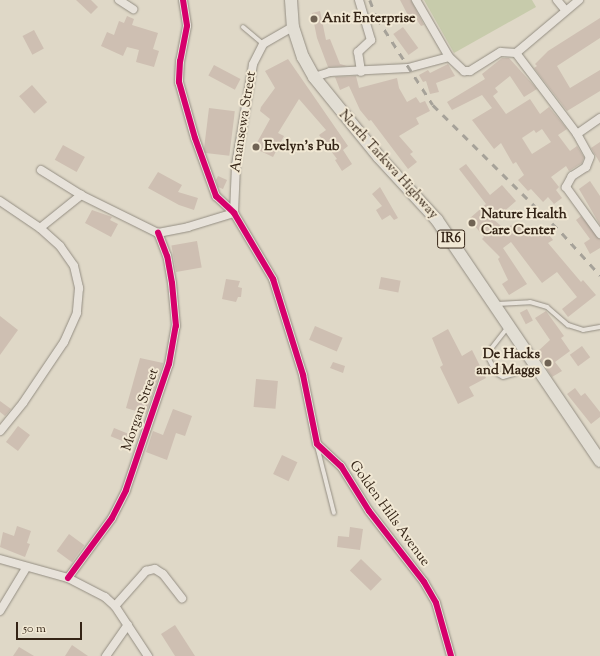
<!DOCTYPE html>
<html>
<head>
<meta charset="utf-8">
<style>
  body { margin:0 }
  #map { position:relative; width:600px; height:656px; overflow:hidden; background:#dfd8c7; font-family:"Sorts Mill Goudy",serif }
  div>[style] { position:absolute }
  .green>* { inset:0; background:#c7cbab }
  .building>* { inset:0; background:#cebfb2; transform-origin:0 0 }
  .roads { filter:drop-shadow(0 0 1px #948e83) drop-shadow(0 0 1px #948e83) }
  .service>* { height:4px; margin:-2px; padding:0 2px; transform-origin:2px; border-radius:2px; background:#e7e2da }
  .minor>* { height:8px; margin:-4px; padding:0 4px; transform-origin:4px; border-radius:4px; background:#e7e2da }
  .primary>* { height:12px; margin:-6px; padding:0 6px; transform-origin:6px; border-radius:6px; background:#e2ded4 }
  .rail>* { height:2.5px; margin-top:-1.25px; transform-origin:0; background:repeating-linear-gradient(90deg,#a6a299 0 7px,transparent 0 14px) }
  .cycleway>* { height:6px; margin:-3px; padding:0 3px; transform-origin:3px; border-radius:3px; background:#d6006c }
  .dots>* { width:11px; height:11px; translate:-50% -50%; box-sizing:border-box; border:2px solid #f1e8d4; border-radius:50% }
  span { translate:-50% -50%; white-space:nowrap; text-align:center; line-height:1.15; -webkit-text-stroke:4px #f1e8d4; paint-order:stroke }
  .shield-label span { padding:1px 3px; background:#f1e8d4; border:1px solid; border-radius:3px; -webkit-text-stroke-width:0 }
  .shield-label { font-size:13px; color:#342416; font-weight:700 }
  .poi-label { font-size:14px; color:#342416; font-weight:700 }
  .left { translate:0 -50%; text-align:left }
  .right { translate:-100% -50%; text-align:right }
  .street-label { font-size:14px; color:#342416 }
  .scale { position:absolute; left:16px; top:622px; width:66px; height:18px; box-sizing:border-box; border:2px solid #342416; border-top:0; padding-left:5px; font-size:12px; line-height:14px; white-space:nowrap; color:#342416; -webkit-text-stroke:3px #f1e8d4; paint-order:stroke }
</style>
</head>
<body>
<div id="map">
  <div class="green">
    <div style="clip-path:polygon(424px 0,532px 0,536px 7px,454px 53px)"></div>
  </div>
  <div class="building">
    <div style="clip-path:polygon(76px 0,91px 0,98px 7px,91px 14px)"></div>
    <div style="clip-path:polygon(400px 0,411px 0,424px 25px,421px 26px,416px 19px,411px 21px)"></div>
    <div style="clip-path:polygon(320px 11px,326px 40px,330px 39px,340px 64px,347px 66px,328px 67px,317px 38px,312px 13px)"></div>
    <div style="clip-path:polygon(127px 16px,134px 19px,132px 25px,158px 33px,153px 49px,159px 51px,154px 67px,136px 62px,139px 50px,127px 47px,123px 56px,101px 46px,107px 32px,114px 35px,119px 21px,124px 23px)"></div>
    <div style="clip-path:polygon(600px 18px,600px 38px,557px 66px,570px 88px,600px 70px,600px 91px,567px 111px,534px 68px,537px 66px,535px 64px,548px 51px)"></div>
    <div style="left:403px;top:27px;width:26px;height:12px;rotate:54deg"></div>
    <div style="left:34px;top:30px;width:21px;height:13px;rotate:62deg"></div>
    <div style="clip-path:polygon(evenodd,502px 58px,509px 58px,537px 89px,524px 97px,510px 76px,495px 88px,498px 92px,493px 96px,506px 114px,530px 99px,540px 114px,549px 107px,567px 129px,558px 135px,570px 151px,577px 146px,584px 157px,582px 163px,569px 171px,566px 166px,551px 177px,559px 187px,556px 190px,562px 198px,554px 204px,548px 197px,543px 202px,531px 189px,528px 191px,518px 180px,524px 175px,516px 162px,513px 164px,501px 143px,494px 149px,472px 120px,492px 108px,482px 95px,452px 110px,447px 102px,485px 79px,482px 74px,502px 58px,542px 129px,551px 142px,532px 154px,522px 138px,534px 130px,536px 133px,542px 129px)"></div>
    <div style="clip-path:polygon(288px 59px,348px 146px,343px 150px,352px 164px,342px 171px,335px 160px,337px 159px,319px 135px,326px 130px,299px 99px,278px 133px,284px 136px,273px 157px,254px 148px,270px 119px,260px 111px,261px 107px,275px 88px,265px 71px)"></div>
    <div style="clip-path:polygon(448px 64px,455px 76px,436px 83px,439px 92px,430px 94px,426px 81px,423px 82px,419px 75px,428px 70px,430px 73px)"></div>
    <div style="left:214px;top:65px;width:30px;height:12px;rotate:28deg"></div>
    <div style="clip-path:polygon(356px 76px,359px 88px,397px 78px,399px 88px,407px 102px,416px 97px,420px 103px,425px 101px,430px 111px,416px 118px,419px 124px,399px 136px,413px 152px,410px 154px,417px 162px,408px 169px,371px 120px,369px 121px,360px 110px,349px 86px,340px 90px,335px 77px)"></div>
    <div style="left:32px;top:85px;width:23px;height:17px;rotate:49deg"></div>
    <div style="left:209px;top:108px;width:26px;height:45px;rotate:7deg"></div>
    <div style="clip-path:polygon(600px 142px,600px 163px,591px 148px)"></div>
    <div style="left:63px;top:145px;width:25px;height:17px;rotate:29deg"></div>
    <div style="clip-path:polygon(466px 164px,490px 195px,502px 185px,516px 201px,494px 220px,506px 230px,511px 225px,514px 229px,519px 224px,531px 237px,544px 228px,553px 240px,548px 243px,581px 282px,583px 280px,596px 295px,568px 317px,562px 309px,577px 297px,557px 272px,542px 283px,511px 242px,503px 248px,527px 284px,509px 295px,502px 284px,508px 280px,498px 259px,500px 257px,482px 239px,484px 237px,469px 219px,486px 204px,459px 169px)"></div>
    <div style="clip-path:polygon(158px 172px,182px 185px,178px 192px,198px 198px,194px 210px,179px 205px,148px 188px)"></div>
    <div style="clip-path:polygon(218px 176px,227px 180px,223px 189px,218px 187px,216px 180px)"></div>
    <div style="clip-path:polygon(590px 181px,600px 196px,600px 225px,579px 189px)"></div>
    <div style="clip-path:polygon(380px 187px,398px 218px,394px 220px,390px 215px,382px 220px,376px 210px,382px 206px,372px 194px)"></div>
    <div style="clip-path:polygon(92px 210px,112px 217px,110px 220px,118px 224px,111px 237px,85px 223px)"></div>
    <div style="clip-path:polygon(581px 216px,600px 239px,600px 248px,590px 254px,584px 243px,590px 239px,576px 220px)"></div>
    <div style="left:197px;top:241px;width:27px;height:26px;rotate:80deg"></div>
    <div style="left:381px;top:277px;width:20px;height:12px;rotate:11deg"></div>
    <div style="clip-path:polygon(226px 279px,240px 281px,238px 287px,242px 288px,241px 297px,238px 297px,236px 302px,222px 299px)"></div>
    <div style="left:527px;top:309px;width:13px;height:8px;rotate:63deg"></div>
    <div style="clip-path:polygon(546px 311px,564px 336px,561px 338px,570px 351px,555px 362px,562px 371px,552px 377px,536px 353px,550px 340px,535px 318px)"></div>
    <div style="clip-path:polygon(0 316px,18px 330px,0 355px)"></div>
    <div style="left:315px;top:326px;width:30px;height:15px;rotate:23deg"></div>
    <div style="clip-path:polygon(448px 329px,462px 356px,472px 350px,486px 378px,469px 387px,474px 396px,458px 404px,440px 367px,443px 365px,432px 338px)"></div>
    <div style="left:582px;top:346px;width:14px;height:15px;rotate:54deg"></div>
    <div style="clip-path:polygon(140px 358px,163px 363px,146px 414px,126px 408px)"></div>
    <div style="clip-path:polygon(333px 362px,345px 366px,343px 373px,330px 368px)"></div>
    <div style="left:256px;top:379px;width:22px;height:28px;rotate:5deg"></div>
    <div style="clip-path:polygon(575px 388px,581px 396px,585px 393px,600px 412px,600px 417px,591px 424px,567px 394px)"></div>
    <div style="clip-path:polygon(0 401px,11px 409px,5px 416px,0 412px)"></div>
    <div style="clip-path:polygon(173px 409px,192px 416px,185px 436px,176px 433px,167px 460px,146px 452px,153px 431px,163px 435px)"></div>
    <div style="left:18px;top:426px;width:15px;height:20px;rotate:37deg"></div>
    <div style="left:114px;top:428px;width:16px;height:9px;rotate:22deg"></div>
    <div style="left:282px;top:455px;width:17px;height:21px;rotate:25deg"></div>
    <div style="clip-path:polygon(17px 526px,31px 531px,27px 543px,30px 544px,25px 557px,0 547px,3px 532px,14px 536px)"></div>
    <div style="clip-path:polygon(350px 527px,363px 529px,360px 550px,337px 547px,338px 536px,349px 537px)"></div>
    <div style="left:69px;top:534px;width:19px;height:21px;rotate:36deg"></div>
    <div style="left:361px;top:559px;width:29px;height:16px;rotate:44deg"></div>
    <div style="clip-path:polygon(175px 625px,195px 656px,175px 656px,161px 634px)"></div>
    <div style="clip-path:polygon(72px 645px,88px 656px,65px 656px)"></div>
    <div style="clip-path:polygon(19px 647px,34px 656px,13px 656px)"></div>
  </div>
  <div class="roads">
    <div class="service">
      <div style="left:243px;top:27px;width:26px;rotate:40deg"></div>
      <div style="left:497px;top:304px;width:33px;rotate:-3deg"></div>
      <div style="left:530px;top:302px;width:18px;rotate:16deg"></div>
      <div style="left:547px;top:307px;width:28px;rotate:41deg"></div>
      <div style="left:568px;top:325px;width:16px;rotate:18deg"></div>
      <div style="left:583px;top:330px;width:17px;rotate:-10deg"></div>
      <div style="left:508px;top:327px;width:31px;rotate:128deg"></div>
      <div style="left:489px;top:351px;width:6px;rotate:99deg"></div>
      <div style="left:488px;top:357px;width:18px;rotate:63deg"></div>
      <div style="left:496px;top:373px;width:8px;rotate:30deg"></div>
      <div style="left:503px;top:377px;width:32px;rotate:-16deg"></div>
      <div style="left:317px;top:446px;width:69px;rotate:75.8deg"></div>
    </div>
    <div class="minor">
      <div style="left:119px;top:0;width:17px;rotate:33deg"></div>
      <div style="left:183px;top:0;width:26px;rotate:81deg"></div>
      <div style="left:187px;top:26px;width:36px;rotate:101deg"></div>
      <div style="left:180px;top:61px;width:21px;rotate:93deg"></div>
      <div style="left:179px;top:82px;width:58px;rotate:74.1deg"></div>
      <div style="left:195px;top:138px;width:62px;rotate:70.1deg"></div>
      <div style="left:216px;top:196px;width:25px;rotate:43deg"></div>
      <div style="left:234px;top:213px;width:77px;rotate:59.4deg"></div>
      <div style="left:273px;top:279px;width:101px;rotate:72.6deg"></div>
      <div style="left:303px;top:375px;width:70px;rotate:78.5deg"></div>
      <div style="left:317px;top:444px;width:33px;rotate:43deg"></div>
      <div style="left:341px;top:466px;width:53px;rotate:58.1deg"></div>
      <div style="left:369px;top:511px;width:90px;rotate:52.2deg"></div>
      <div style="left:424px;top:582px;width:24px;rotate:60deg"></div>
      <div style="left:436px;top:603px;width:55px;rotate:74.2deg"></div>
      <div style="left:359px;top:0;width:42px;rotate:73.3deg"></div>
      <div style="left:371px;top:40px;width:18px;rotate:137deg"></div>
      <div style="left:358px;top:52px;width:20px;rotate:81deg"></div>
      <div style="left:416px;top:0;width:66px;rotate:59.9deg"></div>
      <div style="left:557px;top:0;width:13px;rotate:51deg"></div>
      <div style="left:579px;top:0;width:82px;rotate:139.9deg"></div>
      <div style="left:516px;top:53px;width:101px;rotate:53deg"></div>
      <div style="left:577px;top:134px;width:26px;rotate:61deg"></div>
      <div style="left:590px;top:157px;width:11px;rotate:112deg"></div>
      <div style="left:586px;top:167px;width:17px;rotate:147deg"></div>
      <div style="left:572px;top:176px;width:13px;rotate:119deg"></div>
      <div style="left:566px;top:187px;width:58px;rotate:54.1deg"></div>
      <div style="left:314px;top:77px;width:17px;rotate:-17deg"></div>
      <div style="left:330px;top:72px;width:78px;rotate:-2.9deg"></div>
      <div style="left:408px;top:68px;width:42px;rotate:-15deg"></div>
      <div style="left:449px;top:57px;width:21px;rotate:43deg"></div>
      <div style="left:464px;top:71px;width:6px"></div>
      <div style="left:470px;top:71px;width:36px;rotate:-32deg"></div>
      <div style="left:501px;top:52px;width:15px;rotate:4deg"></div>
      <div style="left:577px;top:134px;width:28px;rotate:-35deg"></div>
      <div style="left:41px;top:170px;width:47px;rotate:32deg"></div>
      <div style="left:0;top:201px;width:48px;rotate:34deg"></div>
      <div style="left:40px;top:228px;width:27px;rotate:42deg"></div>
      <div style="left:60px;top:246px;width:24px;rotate:55deg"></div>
      <div style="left:74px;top:266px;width:23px;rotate:77deg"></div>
      <div style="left:79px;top:288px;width:25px;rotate:95deg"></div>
      <div style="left:77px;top:313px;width:32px;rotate:114deg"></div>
      <div style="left:64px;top:342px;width:73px;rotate:123.9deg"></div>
      <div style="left:23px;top:403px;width:36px;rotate:129deg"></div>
      <div style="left:234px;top:213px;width:48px;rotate:-87.6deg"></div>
      <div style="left:236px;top:165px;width:102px;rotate:-80.4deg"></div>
      <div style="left:253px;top:64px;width:22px;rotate:-63deg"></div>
      <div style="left:263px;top:44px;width:34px;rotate:-30deg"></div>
      <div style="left:40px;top:228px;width:53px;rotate:-38.8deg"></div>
      <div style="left:81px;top:195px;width:86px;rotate:26.3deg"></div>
      <div style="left:158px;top:233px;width:31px;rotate:-11deg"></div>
      <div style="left:188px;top:227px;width:48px;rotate:-16.9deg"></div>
      <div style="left:0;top:559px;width:71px;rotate:15.6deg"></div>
      <div style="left:68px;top:578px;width:42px;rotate:27.2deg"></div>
      <div style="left:105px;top:597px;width:13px;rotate:42deg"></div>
      <div style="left:115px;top:606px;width:60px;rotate:56.6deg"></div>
      <div style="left:68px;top:578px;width:74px;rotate:-53.7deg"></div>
      <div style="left:112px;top:518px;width:31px;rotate:-63deg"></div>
      <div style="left:126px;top:490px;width:133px;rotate:-71.2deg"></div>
      <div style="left:169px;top:364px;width:39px;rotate:-80deg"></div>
      <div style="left:176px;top:326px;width:43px;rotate:-95.3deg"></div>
      <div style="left:172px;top:283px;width:27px;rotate:-100deg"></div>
      <div style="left:167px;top:256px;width:25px;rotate:-111deg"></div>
      <div style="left:115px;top:606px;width:47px;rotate:-48.5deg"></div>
      <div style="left:146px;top:571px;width:9px;rotate:-13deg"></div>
      <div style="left:155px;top:569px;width:9px;rotate:32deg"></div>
      <div style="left:163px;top:574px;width:31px;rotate:52deg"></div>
      <div style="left:0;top:611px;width:50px;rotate:-58.8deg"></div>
      <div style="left:106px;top:656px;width:38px;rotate:-55deg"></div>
    </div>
    <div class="primary">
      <div style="left:291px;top:0;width:27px;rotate:86deg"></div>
      <div style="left:293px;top:27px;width:32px;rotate:72deg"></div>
      <div style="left:303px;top:57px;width:23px;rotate:61deg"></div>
      <div style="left:314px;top:77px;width:103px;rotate:50.9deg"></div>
      <div style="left:379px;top:157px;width:86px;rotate:47.4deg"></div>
      <div style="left:437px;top:220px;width:291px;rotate:55.9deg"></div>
    </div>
  </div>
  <div class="rail">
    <div style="left:370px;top:0;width:19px;rotate:69deg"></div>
    <div style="left:377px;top:18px;width:103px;rotate:57.2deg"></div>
    <div style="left:433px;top:105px;width:182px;rotate:44.8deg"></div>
    <div style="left:562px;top:233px;width:57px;rotate:47.9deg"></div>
  </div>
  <div class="cycleway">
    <div style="left:183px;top:0;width:26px;rotate:81deg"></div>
    <div style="left:187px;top:26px;width:36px;rotate:101deg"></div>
    <div style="left:180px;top:61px;width:21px;rotate:93deg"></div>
    <div style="left:179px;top:82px;width:58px;rotate:74.1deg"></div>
    <div style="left:195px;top:138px;width:62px;rotate:70.1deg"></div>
    <div style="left:216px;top:196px;width:25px;rotate:43deg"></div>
    <div style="left:234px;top:213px;width:77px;rotate:59.4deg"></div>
    <div style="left:273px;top:279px;width:101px;rotate:72.6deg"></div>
    <div style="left:303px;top:375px;width:70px;rotate:78.5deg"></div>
    <div style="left:317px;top:444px;width:33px;rotate:43deg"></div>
    <div style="left:341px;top:466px;width:53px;rotate:58.1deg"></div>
    <div style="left:369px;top:511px;width:90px;rotate:52.2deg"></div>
    <div style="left:424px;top:582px;width:24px;rotate:60deg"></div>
    <div style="left:436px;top:603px;width:55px;rotate:74.2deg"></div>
    <div style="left:68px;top:578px;width:74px;rotate:-53.7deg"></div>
    <div style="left:112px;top:518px;width:31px;rotate:-63deg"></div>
    <div style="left:126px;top:490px;width:133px;rotate:-71.2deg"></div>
    <div style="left:169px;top:364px;width:39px;rotate:-80deg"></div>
    <div style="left:176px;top:326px;width:43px;rotate:-95.3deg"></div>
    <div style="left:172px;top:283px;width:27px;rotate:-100deg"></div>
    <div style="left:167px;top:256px;width:25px;rotate:-111deg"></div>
  </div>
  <div class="dots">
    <div style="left:314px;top:19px;background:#706354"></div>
    <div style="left:256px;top:147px;background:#706354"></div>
    <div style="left:472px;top:223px;background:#706354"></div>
    <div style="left:548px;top:363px;background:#706354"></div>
  </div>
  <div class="shield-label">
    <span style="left:451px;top:239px">IR6</span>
  </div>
  <div class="poi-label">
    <span class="left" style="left:322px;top:19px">Anit Enterprise</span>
    <span class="left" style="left:264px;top:147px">Evelyn's Pub</span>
    <span class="left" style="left:481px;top:223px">Nature Health<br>Care Center</span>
    <span class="right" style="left:540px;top:363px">De Hacks<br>and Maggs</span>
  </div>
  <div class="street-label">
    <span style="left:244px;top:122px;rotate:-81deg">Anansewa Street</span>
    <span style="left:388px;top:165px;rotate:48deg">North Tarkwa Highway</span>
    <span style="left:141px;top:410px;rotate:-71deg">Morgan Street</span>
    <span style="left:389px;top:514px;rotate:54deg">Golden Hills Avenue</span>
  </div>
  <div class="scale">50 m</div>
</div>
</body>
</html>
